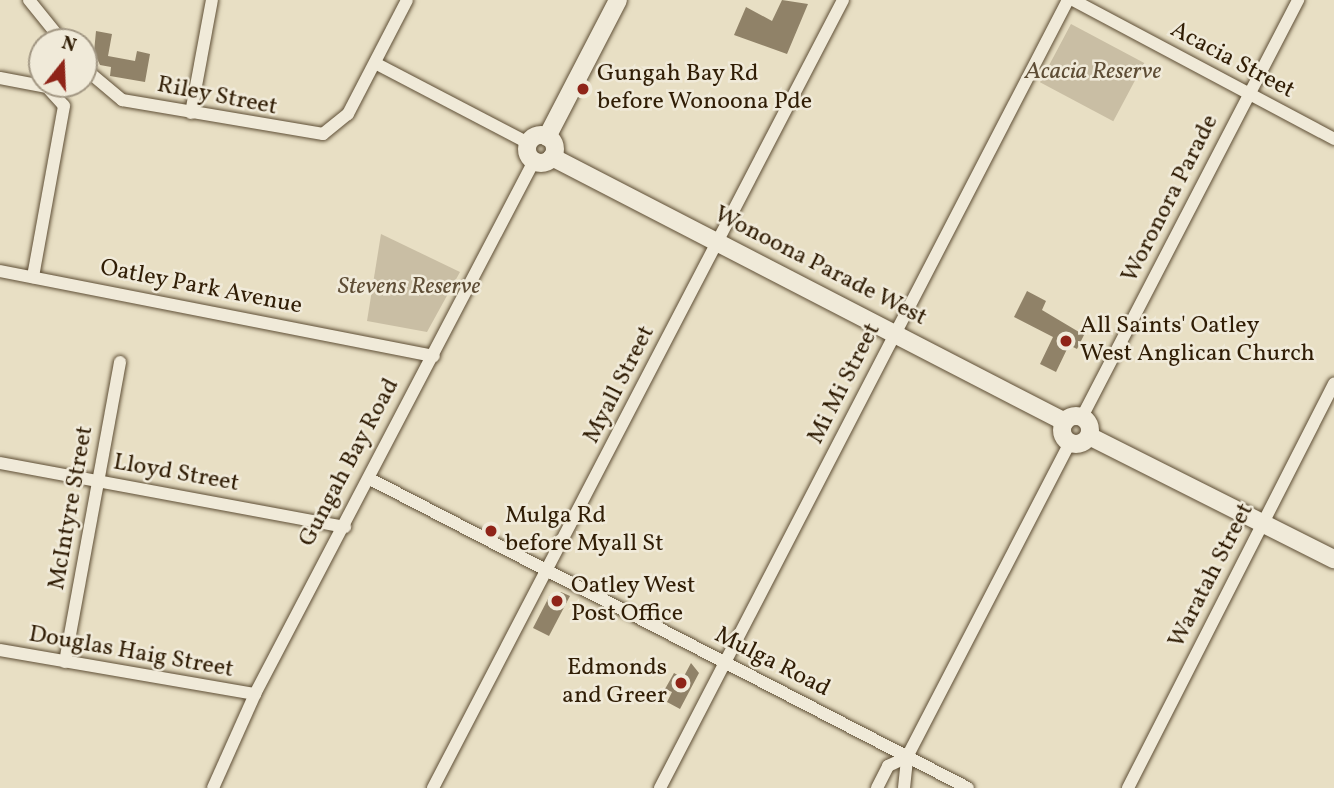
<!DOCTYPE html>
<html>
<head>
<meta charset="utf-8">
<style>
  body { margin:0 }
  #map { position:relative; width:1334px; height:788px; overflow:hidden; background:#e8dfc4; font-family:Vollkorn,serif }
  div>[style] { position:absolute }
  .green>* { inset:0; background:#c9bea4; transform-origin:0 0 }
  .building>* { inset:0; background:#908268 }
  .roads { filter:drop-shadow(0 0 2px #5e4e35) drop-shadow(0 0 2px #5e4e35) }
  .street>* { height:12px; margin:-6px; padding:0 6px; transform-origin:6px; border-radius:6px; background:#f0ead9 }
  .secondary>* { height:18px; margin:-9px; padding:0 9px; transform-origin:9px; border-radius:9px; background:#f0ead9 }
  .secondary>.ring { margin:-9px; padding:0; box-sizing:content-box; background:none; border:18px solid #f0ead9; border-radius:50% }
  .dots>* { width:19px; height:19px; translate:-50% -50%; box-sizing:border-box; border:4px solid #f0ead9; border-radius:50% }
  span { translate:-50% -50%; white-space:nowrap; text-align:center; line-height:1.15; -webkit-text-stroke:5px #f0ead9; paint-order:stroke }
  .street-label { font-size:24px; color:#301d05 }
  .park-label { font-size:24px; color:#5e4d35; font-style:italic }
  .poi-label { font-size:24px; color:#301d05 }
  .left { translate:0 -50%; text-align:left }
  .right { translate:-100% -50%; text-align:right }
  .north { position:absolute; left:28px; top:28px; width:70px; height:70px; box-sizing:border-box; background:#f0ead9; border:2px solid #a39884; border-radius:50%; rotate:18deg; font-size:19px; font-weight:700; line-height:28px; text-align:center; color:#301d05 }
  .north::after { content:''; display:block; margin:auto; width:24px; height:32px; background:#8f2418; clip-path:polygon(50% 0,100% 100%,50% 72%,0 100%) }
</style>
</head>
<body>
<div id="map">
  <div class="green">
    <div style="left:1071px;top:24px;width:83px;height:66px;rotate:28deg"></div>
    <div style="clip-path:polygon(381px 234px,460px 272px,427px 332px,367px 321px)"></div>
  </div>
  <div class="building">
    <div style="clip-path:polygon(782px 0,808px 4px,787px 54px,734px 35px,746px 7px,772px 21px)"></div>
    <div style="clip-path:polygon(96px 31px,112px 34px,108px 56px,135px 61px,137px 51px,150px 54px,145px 82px,110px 76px,111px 67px,100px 65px,94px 52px)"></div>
    <div style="clip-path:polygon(1027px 291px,1046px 301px,1042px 310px,1084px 335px,1077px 349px,1069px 345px,1056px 372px,1040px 364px,1053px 337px,1014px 317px)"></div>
    <div style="clip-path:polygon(561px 592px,570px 596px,549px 636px,533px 628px,550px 595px)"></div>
    <div style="clip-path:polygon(691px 663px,699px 673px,680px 709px,667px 702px,672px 692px,665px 689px,674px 673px,683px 678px)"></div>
  </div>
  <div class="roads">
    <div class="street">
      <div style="left:29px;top:0;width:54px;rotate:51deg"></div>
      <div style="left:1073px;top:0;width:296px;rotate:28deg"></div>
      <div style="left:375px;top:63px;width:173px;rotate:27.6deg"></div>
      <div style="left:84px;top:68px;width:50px;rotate:40.1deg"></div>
      <div style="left:122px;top:100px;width:204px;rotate:9.6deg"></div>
      <div style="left:323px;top:134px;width:32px;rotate:-39deg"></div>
      <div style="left:348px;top:114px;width:128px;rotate:-62.6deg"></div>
      <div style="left:0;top:78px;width:48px;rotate:10.8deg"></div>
      <div style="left:47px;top:87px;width:25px;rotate:48deg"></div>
      <div style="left:64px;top:106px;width:174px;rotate:100.3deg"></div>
      <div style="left:191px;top:113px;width:115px;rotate:-79.5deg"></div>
      <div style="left:0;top:271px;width:442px;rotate:11.1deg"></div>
      <div style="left:1082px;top:417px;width:470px;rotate:-62.6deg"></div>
      <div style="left:0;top:463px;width:351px;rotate:10.5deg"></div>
      <div style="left:370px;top:479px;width:673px;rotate:27.33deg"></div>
      <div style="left:0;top:650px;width:259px;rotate:9.8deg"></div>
      <div style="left:65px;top:662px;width:305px;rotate:-79.6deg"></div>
      <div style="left:213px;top:788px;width:103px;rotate:-65.9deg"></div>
      <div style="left:255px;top:694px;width:602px;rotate:-62.37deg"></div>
      <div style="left:433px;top:788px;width:888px;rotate:-62.51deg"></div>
      <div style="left:660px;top:788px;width:887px;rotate:-62.63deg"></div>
      <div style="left:877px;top:788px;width:25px;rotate:-63deg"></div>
      <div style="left:888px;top:766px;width:21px;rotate:-25deg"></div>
      <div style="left:907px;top:757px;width:355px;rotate:-62.6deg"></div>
      <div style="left:904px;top:788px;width:31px;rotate:-84deg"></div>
      <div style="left:1128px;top:788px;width:454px;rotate:-63deg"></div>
    </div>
    <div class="secondary">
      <div class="ring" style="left:527px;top:135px;width:10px;height:10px"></div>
      <div style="left:547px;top:137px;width:154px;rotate:-62.6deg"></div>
      <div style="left:552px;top:157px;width:577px;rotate:27.32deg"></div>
      <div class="ring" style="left:1062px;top:416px;width:10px;height:10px"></div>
      <div style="left:1089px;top:436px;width:274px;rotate:26.7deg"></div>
    </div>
  </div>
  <div class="dots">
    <div style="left:583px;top:89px;background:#8f2418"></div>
    <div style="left:1066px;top:341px;background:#8f2418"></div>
    <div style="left:491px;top:531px;background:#8f2418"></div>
    <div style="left:557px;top:601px;background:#8f2418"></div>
    <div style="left:681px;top:683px;background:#8f2418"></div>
  </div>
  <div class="street-label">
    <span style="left:1232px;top:61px;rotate:28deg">Acacia Street</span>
    <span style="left:217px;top:97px;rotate:11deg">Riley Street</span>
    <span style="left:1171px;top:199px;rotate:-63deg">Woronora Parade</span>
    <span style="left:820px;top:267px;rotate:27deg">Wonoona Parade West</span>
    <span style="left:201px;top:288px;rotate:11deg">Oatley Park Avenue</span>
    <span style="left:845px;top:384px;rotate:-63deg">Mi Mi Street</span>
    <span style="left:620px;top:385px;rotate:-63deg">Myall Street</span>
    <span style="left:350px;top:463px;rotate:-62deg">Gungah Bay Road</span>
    <span style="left:176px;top:474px;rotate:10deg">Lloyd Street</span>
    <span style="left:72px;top:508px;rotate:-80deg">McIntyre Street</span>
    <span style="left:1212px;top:576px;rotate:-63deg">Waratah Street</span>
    <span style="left:131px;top:653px;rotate:10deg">Douglas Haig Street</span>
    <span style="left:772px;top:663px;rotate:27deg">Mulga Road</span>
  </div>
  <div class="park-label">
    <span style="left:1093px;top:73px">Acacia Reserve</span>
    <span style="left:409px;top:288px">Stevens Reserve</span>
  </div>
  <div class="poi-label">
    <span class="left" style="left:597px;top:89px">Gungah Bay Rd<br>before Wonoona Pde</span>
    <span class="left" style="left:1080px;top:341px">All Saints' Oatley<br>West Anglican Church</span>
    <span class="left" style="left:505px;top:531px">Mulga Rd<br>before Myall St</span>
    <span class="left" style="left:571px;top:601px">Oatley West<br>Post Office</span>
    <span class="right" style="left:667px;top:683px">Edmonds<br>and Greer</span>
  </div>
  <div class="north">N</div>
</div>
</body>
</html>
